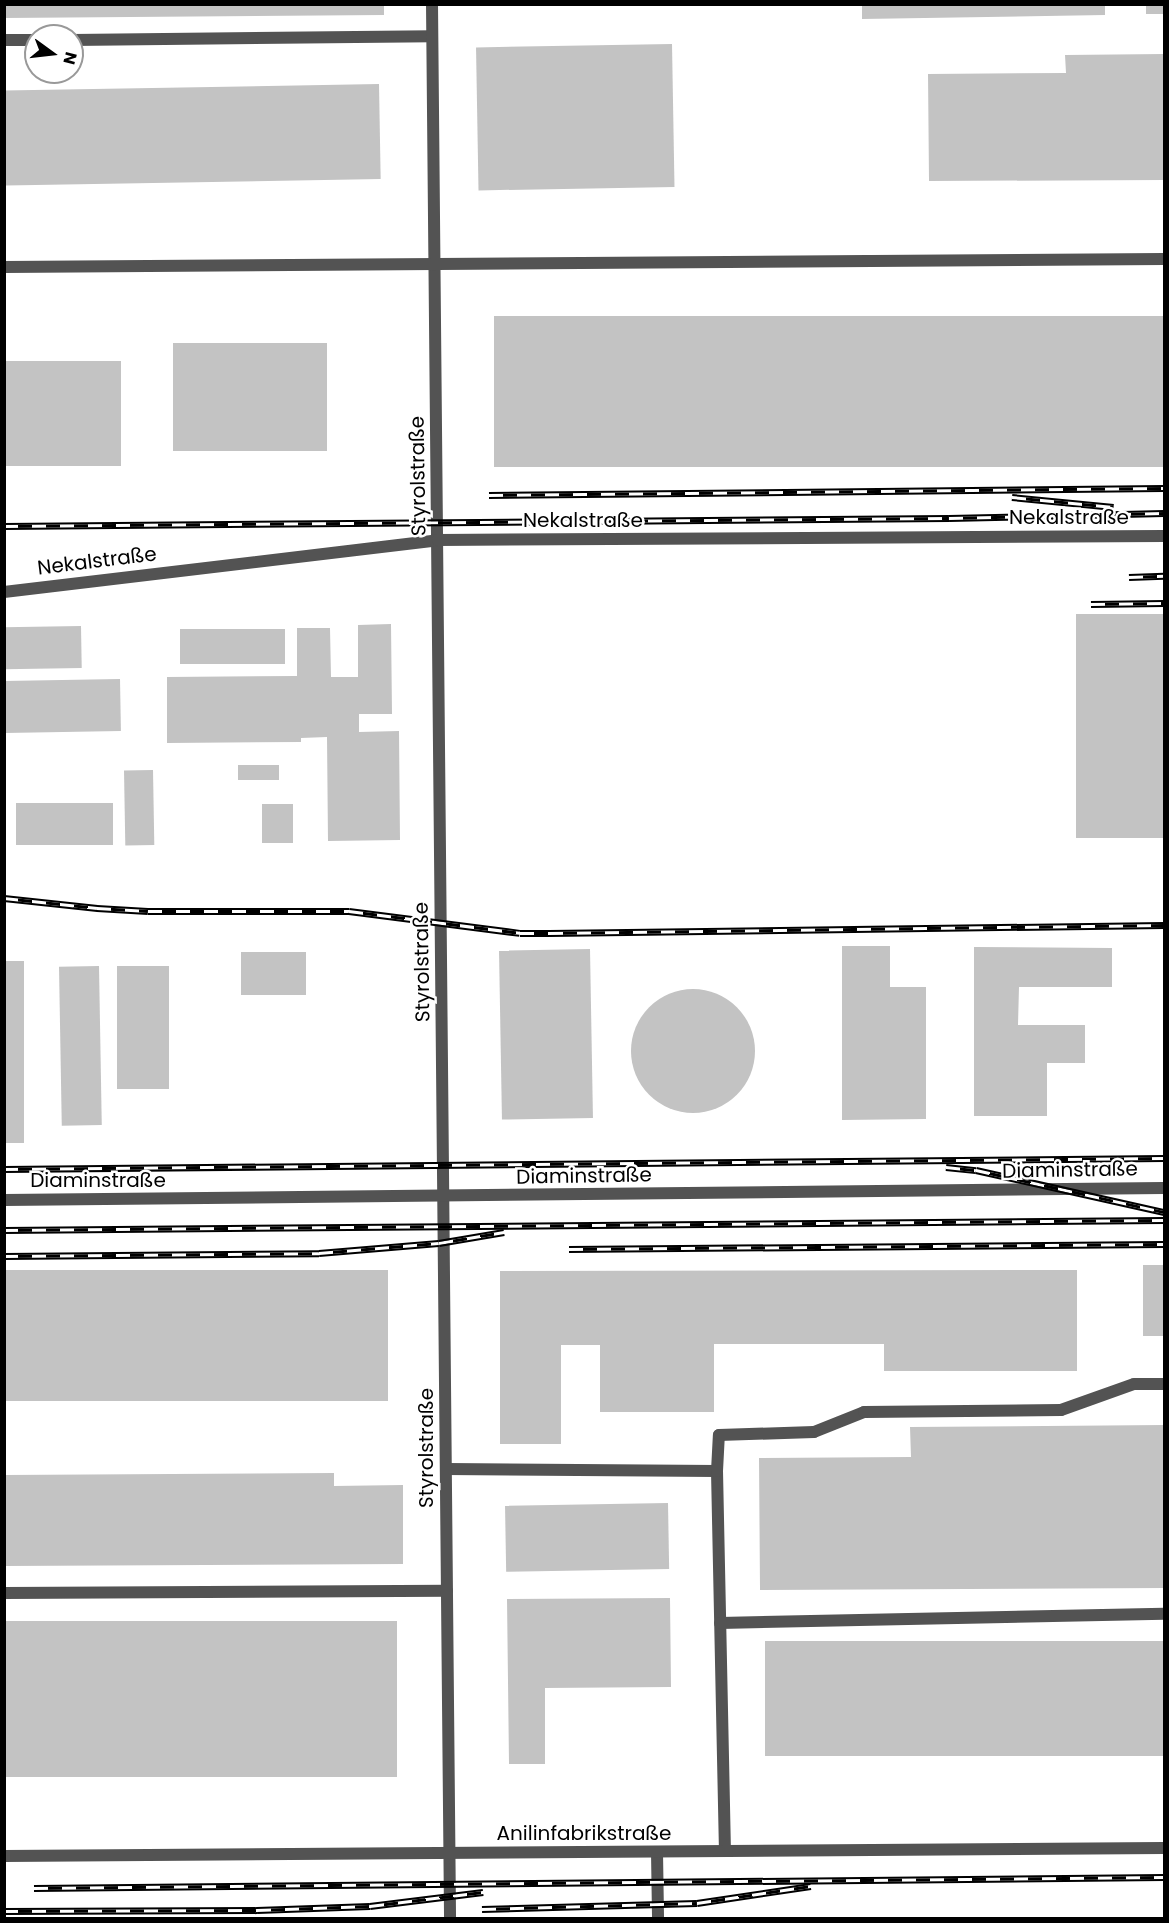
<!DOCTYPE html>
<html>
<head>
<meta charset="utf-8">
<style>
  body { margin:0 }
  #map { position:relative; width:1169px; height:1923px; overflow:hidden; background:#fff; font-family:Poppins,sans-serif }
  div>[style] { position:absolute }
  .building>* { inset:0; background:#c3c3c3; transform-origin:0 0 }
  .round { border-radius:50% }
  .service>* { height:12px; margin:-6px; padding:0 6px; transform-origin:6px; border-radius:6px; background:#535353 }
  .minor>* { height:12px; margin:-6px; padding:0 6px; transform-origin:6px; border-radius:6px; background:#535353 }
  .rail>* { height:7px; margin-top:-3.5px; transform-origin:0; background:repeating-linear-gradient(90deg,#fff 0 14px,#000 0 28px); box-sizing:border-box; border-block:2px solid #000 }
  span { translate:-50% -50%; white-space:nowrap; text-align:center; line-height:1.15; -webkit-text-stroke:5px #fff; paint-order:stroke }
  .street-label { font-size:20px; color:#000 }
  .frame { position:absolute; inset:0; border:6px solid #000; pointer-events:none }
  .north { position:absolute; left:24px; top:24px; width:60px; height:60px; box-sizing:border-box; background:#fff; border:2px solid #999; border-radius:50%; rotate:105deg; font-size:16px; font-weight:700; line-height:24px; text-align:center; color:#000 }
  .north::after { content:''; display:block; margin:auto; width:21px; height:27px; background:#000; clip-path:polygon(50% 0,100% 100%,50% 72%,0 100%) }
</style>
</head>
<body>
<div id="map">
  <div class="building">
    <div style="clip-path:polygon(4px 4px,384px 4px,384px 15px,4px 18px)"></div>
    <div style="clip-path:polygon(862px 4px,1105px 4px,1105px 15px,862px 19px)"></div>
    <div style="left:1146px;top:4px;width:18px;height:10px"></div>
    <div style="left:672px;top:44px;width:143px;height:196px;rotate:89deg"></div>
    <div style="clip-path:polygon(1164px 54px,1164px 180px,929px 181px,928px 74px,1066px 73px,1065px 55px)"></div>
    <div style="left:379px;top:84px;width:95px;height:375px;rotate:89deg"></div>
    <div style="left:1164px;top:316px;width:151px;height:670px;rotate:90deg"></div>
    <div style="left:173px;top:343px;width:154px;height:108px"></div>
    <div style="left:4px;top:361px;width:117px;height:105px"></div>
    <div style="left:1076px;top:614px;width:88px;height:224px"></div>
    <div style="clip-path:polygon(391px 624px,392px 714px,359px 714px,359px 732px,399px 731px,400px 840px,328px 841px,327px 737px,301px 738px,301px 742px,167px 743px,167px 677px,297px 676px,297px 628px,330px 628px,331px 677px,358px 677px,358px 625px)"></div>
    <div style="left:81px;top:626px;width:42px;height:77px;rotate:89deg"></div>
    <div style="left:285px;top:629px;width:35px;height:105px;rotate:90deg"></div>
    <div style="left:120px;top:679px;width:52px;height:116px;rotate:89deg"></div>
    <div style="left:238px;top:765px;width:41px;height:15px"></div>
    <div style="left:153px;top:770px;width:75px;height:29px;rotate:89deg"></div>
    <div style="left:113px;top:803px;width:42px;height:97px;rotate:90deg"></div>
    <div style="left:262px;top:804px;width:31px;height:39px"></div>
    <div style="clip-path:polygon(842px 946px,890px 946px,890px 987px,926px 987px,926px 1119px,842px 1120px)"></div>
    <div style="clip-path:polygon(974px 947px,1112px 948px,1112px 987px,1019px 987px,1018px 1025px,1085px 1025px,1085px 1063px,1047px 1063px,1047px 1116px,974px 1116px)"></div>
    <div style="left:590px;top:949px;width:169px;height:91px;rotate:89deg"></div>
    <div style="left:241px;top:952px;width:65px;height:43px"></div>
    <div style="left:4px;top:961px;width:20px;height:182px"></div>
    <div style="left:99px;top:966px;width:159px;height:40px;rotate:89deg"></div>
    <div style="left:117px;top:966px;width:52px;height:123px"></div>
    <div class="round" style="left:631px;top:989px;width:124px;height:124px"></div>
    <div style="left:1143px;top:1265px;width:21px;height:71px"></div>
    <div style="left:388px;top:1270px;width:131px;height:384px;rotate:90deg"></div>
    <div style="clip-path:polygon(1077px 1270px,1077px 1371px,884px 1371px,884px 1344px,714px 1344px,714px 1412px,600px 1412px,600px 1345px,561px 1345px,561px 1444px,500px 1444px,500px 1271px)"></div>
    <div style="clip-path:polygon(1164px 1425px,1164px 1588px,760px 1590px,759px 1458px,911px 1457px,910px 1427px)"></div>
    <div style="clip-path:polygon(334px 1473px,334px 1486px,403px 1485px,403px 1564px,4px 1566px,4px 1475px)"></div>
    <div style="left:668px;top:1503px;width:66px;height:163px;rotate:89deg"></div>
    <div style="clip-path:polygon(670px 1598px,671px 1687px,545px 1688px,545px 1764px,509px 1764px,507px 1599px)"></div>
    <div style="left:397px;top:1621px;width:156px;height:393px;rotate:90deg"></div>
    <div style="left:1164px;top:1641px;width:115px;height:399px;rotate:90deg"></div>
  </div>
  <div class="service">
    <div style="left:4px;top:40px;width:32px"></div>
    <div style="left:72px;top:40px;width:360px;rotate:-0.6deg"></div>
    <div style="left:446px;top:1469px;width:271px;rotate:0.4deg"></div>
    <div style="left:717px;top:1471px;width:380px;rotate:88.8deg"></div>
    <div style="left:717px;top:1471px;width:36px;rotate:-87deg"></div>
    <div style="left:719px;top:1435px;width:95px;rotate:-1.8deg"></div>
    <div style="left:814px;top:1432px;width:54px;rotate:-21.8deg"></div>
    <div style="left:864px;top:1412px;width:197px;rotate:-0.6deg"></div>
    <div style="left:1061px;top:1410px;width:77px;rotate:-19.6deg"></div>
    <div style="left:1134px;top:1384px;width:30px"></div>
    <div style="left:4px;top:1593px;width:443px;rotate:-0.3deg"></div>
    <div style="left:720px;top:1623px;width:444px;rotate:-1.2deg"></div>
    <div style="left:657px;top:1852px;width:66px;rotate:89.1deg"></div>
  </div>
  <div class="minor">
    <div style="left:432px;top:4px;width:1914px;rotate:89.46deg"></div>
    <div style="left:4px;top:267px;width:1160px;rotate:-0.4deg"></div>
    <div style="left:4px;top:592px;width:437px;rotate:-6.8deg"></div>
    <div style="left:438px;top:540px;width:726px;rotate:-0.32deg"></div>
    <div style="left:4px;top:1200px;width:1160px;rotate:-0.59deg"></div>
    <div style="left:4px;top:1856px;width:1160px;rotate:-0.4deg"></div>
  </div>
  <div class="rail">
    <div style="left:489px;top:495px;width:675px;rotate:-0.59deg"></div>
    <div style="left:1012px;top:497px;width:102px;rotate:5.6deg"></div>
    <div style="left:4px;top:526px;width:945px;rotate:-0.49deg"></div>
    <div style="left:949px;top:518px;width:215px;rotate:-1.3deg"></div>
    <div style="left:1129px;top:577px;width:35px;rotate:-2deg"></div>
    <div style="left:1091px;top:604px;width:73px;rotate:-0.8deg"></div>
    <div style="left:4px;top:898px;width:94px;rotate:6.1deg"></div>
    <div style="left:97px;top:908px;width:51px;rotate:3.4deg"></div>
    <div style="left:148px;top:911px;width:201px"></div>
    <div style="left:349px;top:911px;width:172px;rotate:7.3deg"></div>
    <div style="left:520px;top:933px;width:29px"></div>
    <div style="left:549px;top:933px;width:615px;rotate:-0.75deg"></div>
    <div style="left:946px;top:1167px;width:30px;rotate:6deg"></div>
    <div style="left:976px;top:1170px;width:193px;rotate:12.6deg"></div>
    <div style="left:4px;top:1169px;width:1160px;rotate:-0.54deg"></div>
    <div style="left:4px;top:1230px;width:1160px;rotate:-0.49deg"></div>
    <div style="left:569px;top:1249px;width:595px;rotate:-0.48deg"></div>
    <div style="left:4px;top:1256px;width:315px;rotate:-0.5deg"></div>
    <div style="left:319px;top:1253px;width:120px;rotate:-4.8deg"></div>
    <div style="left:439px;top:1243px;width:66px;rotate:-9.6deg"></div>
    <div style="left:34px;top:1888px;width:1130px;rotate:-0.56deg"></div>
    <div style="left:482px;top:1909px;width:215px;rotate:-1.6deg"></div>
    <div style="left:697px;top:1903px;width:115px;rotate:-8.5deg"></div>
    <div style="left:4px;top:1911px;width:253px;rotate:-0.2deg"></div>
    <div style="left:257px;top:1910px;width:113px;rotate:-2deg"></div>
    <div style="left:370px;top:1906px;width:114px;rotate:-7.1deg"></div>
  </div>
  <div class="street-label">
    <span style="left:418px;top:476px;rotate:-91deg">Styrolstraße</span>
    <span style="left:1069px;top:517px">Nekalstraße</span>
    <span style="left:583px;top:520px">Nekalstraße</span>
    <span style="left:97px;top:561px;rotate:-7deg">Nekalstraße</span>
    <span style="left:422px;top:962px;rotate:-91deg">Styrolstraße</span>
    <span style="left:1070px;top:1170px;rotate:-1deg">Diaminstraße</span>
    <span style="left:584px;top:1176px;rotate:-1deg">Diaminstraße</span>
    <span style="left:98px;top:1180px">Diaminstraße</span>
    <span style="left:426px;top:1448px;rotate:-90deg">Styrolstraße</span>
    <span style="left:584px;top:1833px">Anilinfabrikstraße</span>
  </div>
  <div class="frame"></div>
  <div class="north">N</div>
</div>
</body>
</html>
